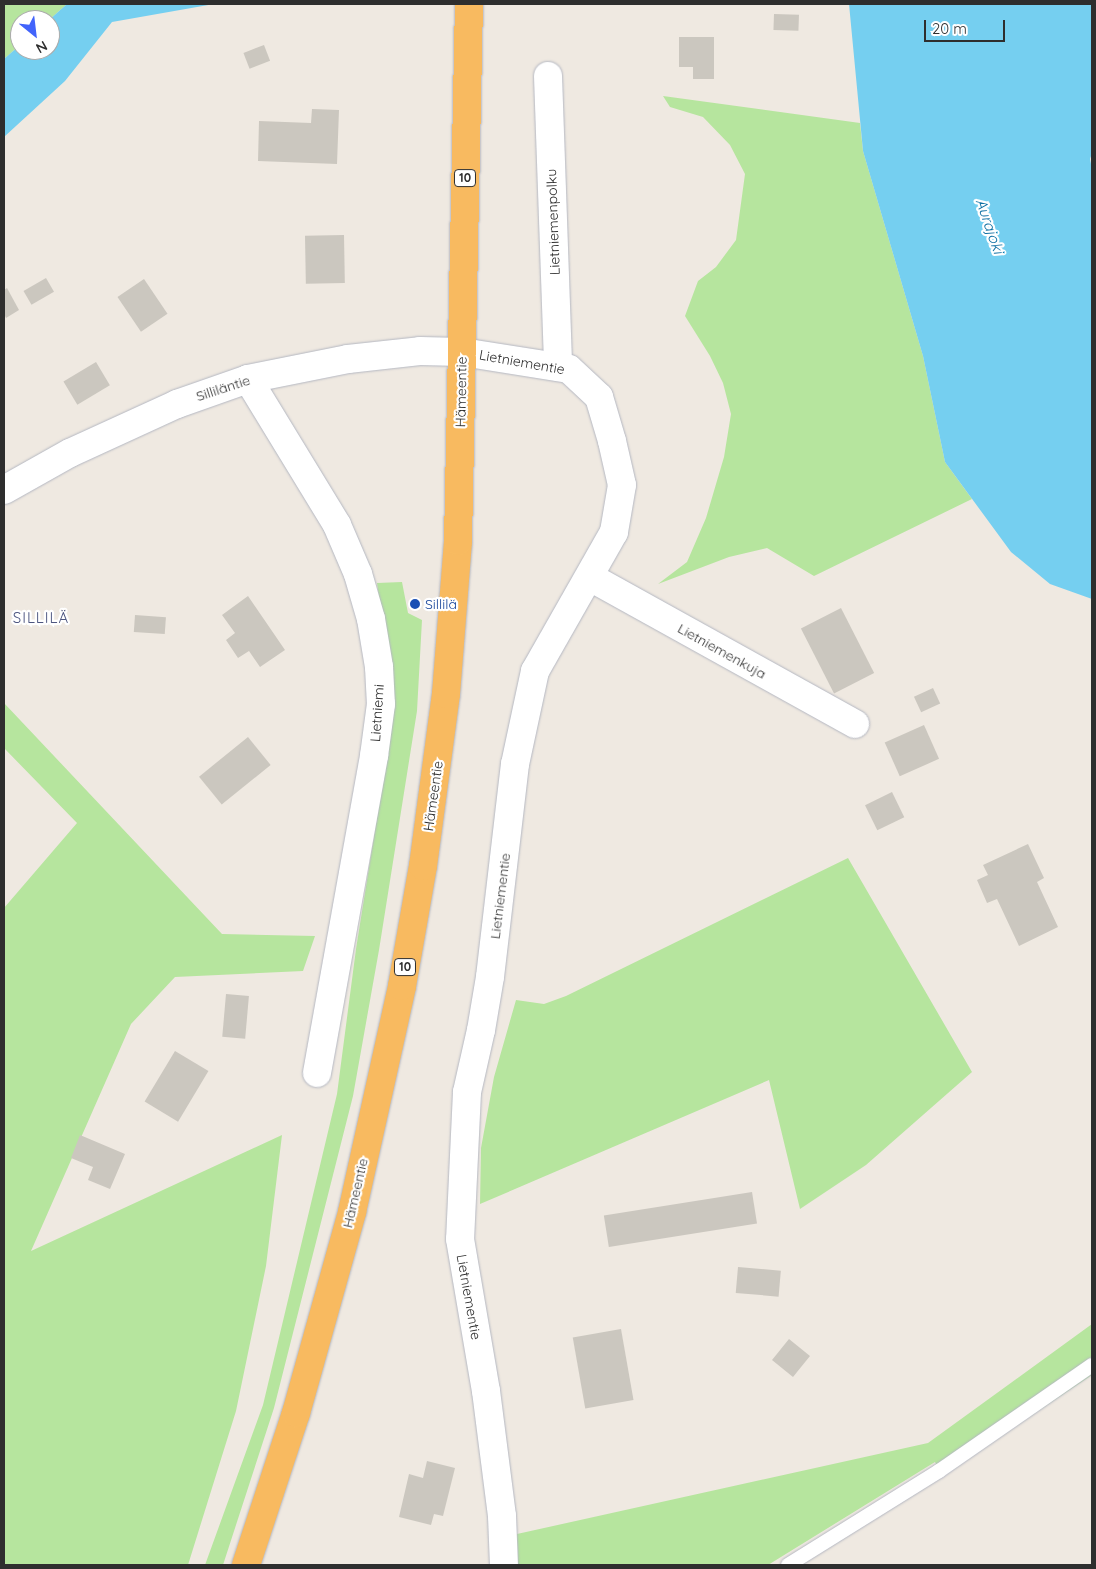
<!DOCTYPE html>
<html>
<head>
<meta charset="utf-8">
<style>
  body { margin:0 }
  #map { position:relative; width:1096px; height:1569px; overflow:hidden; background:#efe9e1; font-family:Quicksand,sans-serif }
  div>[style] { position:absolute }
  .green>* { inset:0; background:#b6e59e }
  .water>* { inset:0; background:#75cff0 }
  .building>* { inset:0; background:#cbc7bf; transform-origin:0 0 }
  .roads { filter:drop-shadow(0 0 1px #b4b7c1) drop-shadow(0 0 1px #b4b7c1) }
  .service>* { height:14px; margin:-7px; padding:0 7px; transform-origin:7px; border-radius:7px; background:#fff }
  .minor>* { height:28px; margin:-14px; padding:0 14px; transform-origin:14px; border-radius:14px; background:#fff }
  .trunk>* { height:28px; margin:-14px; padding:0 14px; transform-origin:14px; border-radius:14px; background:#f8ba60 }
  .dots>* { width:14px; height:14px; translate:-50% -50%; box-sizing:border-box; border:2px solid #fff; border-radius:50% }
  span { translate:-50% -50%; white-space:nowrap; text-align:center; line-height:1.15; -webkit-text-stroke:4.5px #fff; paint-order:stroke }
  .shield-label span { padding:1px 4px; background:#fff; border:1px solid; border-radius:4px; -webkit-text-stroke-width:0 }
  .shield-label { font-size:12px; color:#2e2e2e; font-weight:700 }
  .street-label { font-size:14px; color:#2e2e2e }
  .transit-label { font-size:14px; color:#164399 }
  .left { translate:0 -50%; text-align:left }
  .water-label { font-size:15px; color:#0d6fa3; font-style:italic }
  .neighbourhood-label { font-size:15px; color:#4d5680; letter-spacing:1px }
  .frame { position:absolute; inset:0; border:5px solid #2e2e2e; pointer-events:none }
  .north { position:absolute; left:10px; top:10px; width:50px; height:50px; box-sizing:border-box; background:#fff; border:1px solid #ababab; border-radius:50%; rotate:151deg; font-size:14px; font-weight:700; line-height:20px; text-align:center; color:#2e2e2e }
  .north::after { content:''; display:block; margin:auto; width:18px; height:22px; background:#4264fb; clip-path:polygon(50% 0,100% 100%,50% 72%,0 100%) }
  .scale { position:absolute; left:924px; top:20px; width:81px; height:22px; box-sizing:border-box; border:2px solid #2e2e2e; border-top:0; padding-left:6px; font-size:15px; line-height:18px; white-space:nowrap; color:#2e2e2e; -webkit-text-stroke:4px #fff; paint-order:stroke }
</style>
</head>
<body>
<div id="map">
  <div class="green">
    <div style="clip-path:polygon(4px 4px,67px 4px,49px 20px,20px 20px,20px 45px,4px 59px)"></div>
    <div style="clip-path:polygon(663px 96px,860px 123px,863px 151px,923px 356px,945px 462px,972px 499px,814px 576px,767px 548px,729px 557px,658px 584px,687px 562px,706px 518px,724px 457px,731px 414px,723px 383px,710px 356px,685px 316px,698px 281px,716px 267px,736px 240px,745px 174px,730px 145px,703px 117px,670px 107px)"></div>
    <div style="clip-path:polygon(402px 582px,408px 613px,422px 620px,417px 711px,379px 950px,353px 1096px,274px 1408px,223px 1565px,205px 1565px,263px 1405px,337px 1094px,356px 949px,394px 711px,377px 583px)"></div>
    <div style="clip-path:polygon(4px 703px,222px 934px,315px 936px,303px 971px,175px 977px,131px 1024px,31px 1251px,282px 1135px,266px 1266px,236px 1411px,188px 1565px,4px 1565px,4px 908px,77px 823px,4px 748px)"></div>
    <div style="clip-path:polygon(848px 858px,972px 1072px,866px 1165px,800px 1209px,769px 1080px,480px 1204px,481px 1148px,494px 1077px,516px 1000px,544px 1004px,566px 996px)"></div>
    <div style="clip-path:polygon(1092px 1324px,1092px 1375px,942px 1475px,935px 1462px,768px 1565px,518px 1565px,517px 1534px,928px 1443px)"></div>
  </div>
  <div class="water">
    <div style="clip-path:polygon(67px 4px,214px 4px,112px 22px,65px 81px,4px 137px,4px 59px,20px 45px,20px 50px,50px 50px,49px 20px)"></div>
    <div style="clip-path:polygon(849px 4px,1092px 4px,1092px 153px,1090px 159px,1092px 169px,1092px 599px,1050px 584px,1011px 552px,945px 462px,923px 356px,863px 151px)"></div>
  </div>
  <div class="building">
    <div style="left:774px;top:14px;width:25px;height:16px;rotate:2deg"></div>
    <div style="clip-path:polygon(679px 37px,714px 37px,714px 79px,693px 79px,693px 67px,679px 67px)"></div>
    <div style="left:264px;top:45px;width:17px;height:22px;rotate:69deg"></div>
    <div style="clip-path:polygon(312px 109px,339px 110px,337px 164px,258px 161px,259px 121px,311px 123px)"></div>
    <div style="left:344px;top:235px;width:48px;height:39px;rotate:89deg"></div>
    <div style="left:46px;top:278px;width:16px;height:26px;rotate:60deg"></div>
    <div style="left:144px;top:279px;width:42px;height:32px;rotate:56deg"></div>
    <div style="clip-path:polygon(7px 288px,19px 310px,6px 318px,4px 314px,4px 290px)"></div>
    <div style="left:96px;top:362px;width:27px;height:38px;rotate:59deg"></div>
    <div style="clip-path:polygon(248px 596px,285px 650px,260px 667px,249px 651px,238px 658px,226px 640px,235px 633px,222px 615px)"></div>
    <div style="left:841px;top:608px;width:73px;height:45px;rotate:63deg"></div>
    <div style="left:135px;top:615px;width:31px;height:17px;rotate:4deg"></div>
    <div style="left:933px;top:688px;width:17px;height:21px;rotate:65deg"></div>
    <div style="left:924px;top:725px;width:37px;height:43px;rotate:66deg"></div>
    <div style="left:248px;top:737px;width:36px;height:63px;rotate:51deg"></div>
    <div style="left:892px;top:792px;width:28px;height:30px;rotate:64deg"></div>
    <div style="clip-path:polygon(1028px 844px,1044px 878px,1037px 882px,1058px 927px,1019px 946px,997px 899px,987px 903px,977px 880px,988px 875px,983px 865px)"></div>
    <div style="left:226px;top:994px;width:23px;height:43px;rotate:5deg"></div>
    <div style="left:175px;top:1051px;width:39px;height:59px;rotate:31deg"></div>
    <div style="clip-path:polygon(80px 1135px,125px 1154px,110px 1189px,88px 1180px,93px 1167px,71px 1158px)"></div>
    <div style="left:752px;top:1192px;width:32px;height:150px;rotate:81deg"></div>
    <div style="left:738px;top:1267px;width:43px;height:26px;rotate:5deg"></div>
    <div style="left:621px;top:1329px;width:72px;height:49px;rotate:80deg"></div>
    <div style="left:789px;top:1339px;width:27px;height:27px;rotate:39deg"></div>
    <div style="clip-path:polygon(427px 1461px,455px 1468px,443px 1516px,434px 1514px,431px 1525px,399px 1517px,409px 1474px,423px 1478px)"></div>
  </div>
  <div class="roads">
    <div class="service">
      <div style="left:788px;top:1565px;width:178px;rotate:-31.9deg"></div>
      <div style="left:939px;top:1471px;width:186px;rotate:-34.7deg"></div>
    </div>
    <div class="minor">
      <div style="left:548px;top:76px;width:291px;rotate:88deg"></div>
      <div style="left:248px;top:379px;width:171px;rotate:58.6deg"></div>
      <div style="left:337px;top:525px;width:53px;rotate:66.8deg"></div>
      <div style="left:358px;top:574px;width:47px;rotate:73.9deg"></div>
      <div style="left:371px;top:619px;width:49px;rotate:80.5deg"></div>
      <div style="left:379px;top:667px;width:37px;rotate:87deg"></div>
      <div style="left:381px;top:704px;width:52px;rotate:97.7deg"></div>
      <div style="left:374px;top:756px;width:322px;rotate:100.2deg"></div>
      <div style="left:4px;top:490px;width:76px;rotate:-29.3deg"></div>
      <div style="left:70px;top:453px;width:118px;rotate:-24.6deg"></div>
      <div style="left:177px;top:404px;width:75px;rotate:-19.4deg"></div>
      <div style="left:248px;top:379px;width:102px;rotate:-11.3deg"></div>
      <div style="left:348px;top:359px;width:72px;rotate:-6.3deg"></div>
      <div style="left:420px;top:351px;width:42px;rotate:1.4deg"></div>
      <div style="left:462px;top:352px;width:108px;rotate:9deg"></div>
      <div style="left:569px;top:369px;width:41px;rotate:43deg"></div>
      <div style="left:599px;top:397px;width:46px;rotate:73.5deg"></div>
      <div style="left:612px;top:441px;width:45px;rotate:77.2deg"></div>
      <div style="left:622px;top:485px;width:48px;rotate:99.7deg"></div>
      <div style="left:614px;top:532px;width:160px;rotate:119.6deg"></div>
      <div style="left:535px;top:671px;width:95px;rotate:102.1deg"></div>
      <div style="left:515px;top:764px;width:214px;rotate:96.7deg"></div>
      <div style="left:490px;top:977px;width:54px;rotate:99.6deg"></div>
      <div style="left:481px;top:1030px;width:64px;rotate:102.7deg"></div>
      <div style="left:467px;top:1092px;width:147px;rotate:92.7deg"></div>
      <div style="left:460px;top:1239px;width:154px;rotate:80.3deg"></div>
      <div style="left:486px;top:1391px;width:126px;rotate:82.7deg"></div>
      <div style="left:502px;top:1516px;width:49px;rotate:87.7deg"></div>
      <div style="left:590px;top:577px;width:303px;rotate:29deg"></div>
    </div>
    <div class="trunk">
      <div style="left:246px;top:1565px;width:160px;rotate:-71.8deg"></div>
      <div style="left:296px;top:1413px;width:209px;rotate:-74.4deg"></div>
      <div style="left:352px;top:1212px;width:231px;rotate:-77.5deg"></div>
      <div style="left:402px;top:986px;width:122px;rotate:-80.1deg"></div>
      <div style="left:423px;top:866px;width:174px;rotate:-82.4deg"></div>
      <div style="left:446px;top:694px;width:153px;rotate:-85.5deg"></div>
      <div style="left:458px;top:541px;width:537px;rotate:-88.83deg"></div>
    </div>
  </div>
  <div class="dots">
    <div style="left:415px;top:604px;background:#1a4fb4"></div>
  </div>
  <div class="shield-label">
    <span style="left:465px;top:178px">10</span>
    <span style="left:405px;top:967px">10</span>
  </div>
  <div class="street-label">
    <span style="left:553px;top:222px;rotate:-92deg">Lietniemenpolku</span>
    <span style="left:522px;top:362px;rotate:10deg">Lietniementie</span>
    <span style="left:223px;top:388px;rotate:-18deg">Silliläntie</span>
    <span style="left:461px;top:392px;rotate:-89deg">Hämeentie</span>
    <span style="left:722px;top:651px;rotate:29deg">Lietniemenkuja</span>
    <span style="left:377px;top:713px;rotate:-86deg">Lietniemi</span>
    <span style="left:433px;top:796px;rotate:-82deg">Hämeentie</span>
    <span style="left:500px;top:896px;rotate:-83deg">Lietniementie</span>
    <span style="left:355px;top:1193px;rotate:-77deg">Hämeentie</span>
    <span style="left:469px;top:1297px;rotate:80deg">Lietniementie</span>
  </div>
  <div class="transit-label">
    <span class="left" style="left:425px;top:604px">Sillilä</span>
  </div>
  <div class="water-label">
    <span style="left:990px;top:226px;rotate:71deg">Aurajoki</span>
  </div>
  <div class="neighbourhood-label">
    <span style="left:41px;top:618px">SILLILÄ</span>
  </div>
  <div class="frame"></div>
  <div class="north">N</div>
  <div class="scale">20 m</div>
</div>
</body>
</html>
